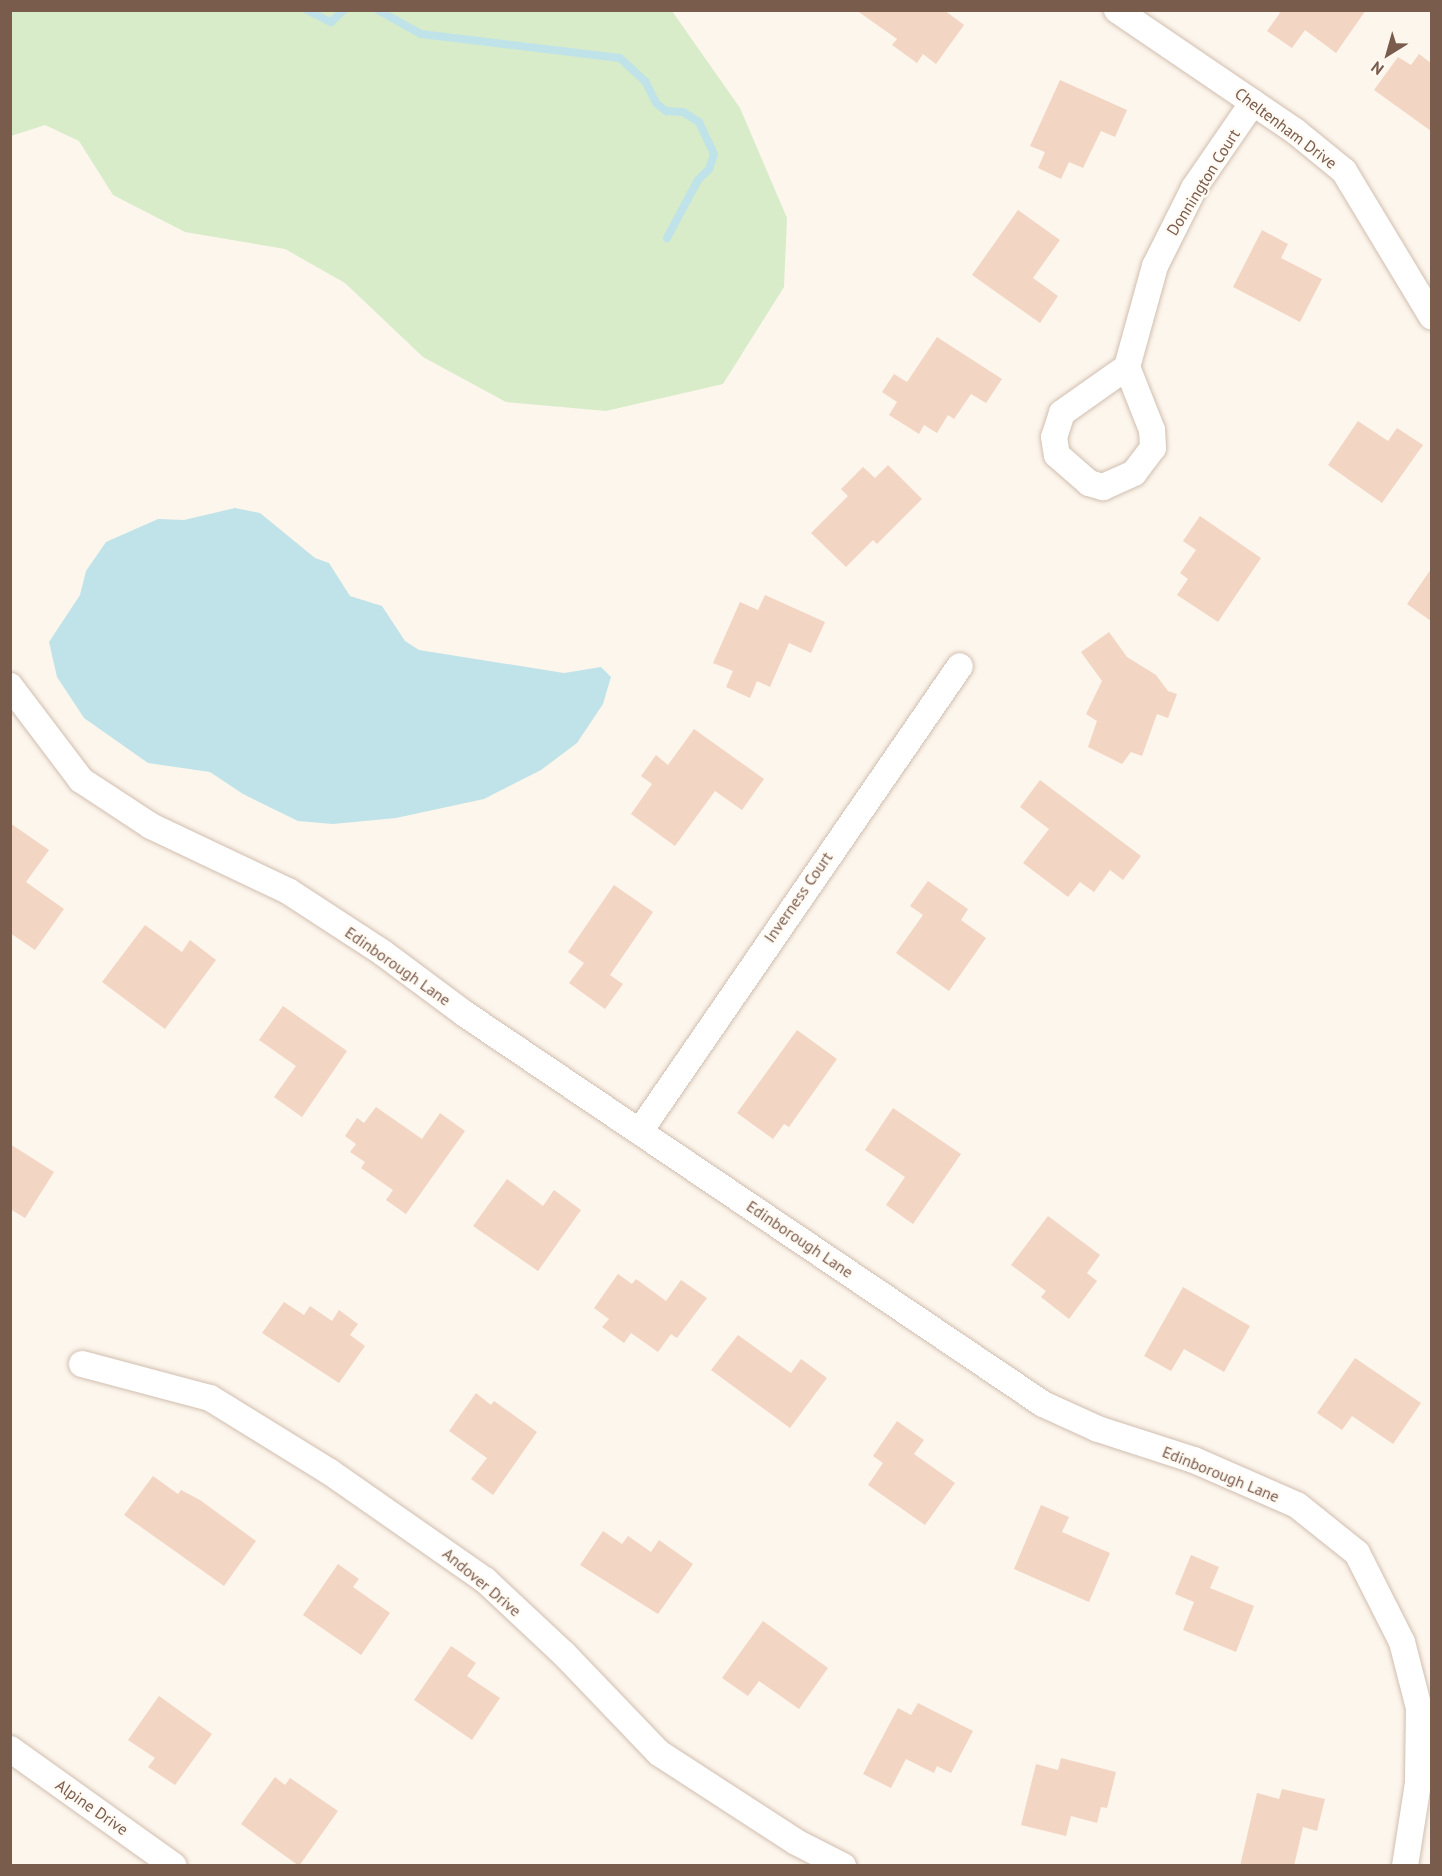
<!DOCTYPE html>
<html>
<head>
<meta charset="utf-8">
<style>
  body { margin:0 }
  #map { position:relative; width:1442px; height:1876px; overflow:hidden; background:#fdf6ec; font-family:"PT Sans",sans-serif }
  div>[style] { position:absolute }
  .green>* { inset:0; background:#d8ecc9 }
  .water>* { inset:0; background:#bfe3e8 }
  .stream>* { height:8px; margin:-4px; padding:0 4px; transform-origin:4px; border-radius:4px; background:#bfe3e8 }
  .building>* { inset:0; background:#f3d5c3 }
  .roads { filter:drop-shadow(0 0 2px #d1beb0) drop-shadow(0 0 2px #d1beb0) }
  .minor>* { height:26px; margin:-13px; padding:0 13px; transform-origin:13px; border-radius:13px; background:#fff }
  span { translate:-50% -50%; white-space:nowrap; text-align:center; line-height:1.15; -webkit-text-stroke:4.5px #fffaf3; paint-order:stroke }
  .street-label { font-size:16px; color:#7a5c4d }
  .frame { position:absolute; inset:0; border:12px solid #7a5c4d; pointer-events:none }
  .north { position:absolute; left:1358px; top:24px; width:60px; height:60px; -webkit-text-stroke:4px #fffaf3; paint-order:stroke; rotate:217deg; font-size:16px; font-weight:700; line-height:24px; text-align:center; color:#7a5c4d }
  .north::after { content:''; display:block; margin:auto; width:21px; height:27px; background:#7a5c4d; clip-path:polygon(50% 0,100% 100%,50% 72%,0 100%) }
</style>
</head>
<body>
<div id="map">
  <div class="green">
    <div style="clip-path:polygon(10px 11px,672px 11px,740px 108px,787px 218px,784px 287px,723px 384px,606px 411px,506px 402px,423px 357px,345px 283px,285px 249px,185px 232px,113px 195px,79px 141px,45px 125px,11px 136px)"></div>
  </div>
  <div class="water">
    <div style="clip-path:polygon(235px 508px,260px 513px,315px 558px,329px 563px,350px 596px,382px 606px,405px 641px,419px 650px,564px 673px,601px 667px,611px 677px,603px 704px,577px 743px,541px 770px,484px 799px,396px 818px,333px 824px,298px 821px,243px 794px,210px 772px,148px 763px,84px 718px,57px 677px,49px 642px,80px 595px,86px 571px,106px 542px,158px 519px,184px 520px)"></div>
  </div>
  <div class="stream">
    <div style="left:307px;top:10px;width:27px;rotate:27deg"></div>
    <div style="left:331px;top:22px;width:18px;rotate:-43deg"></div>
    <div style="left:378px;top:10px;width:49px;rotate:29.2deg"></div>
    <div style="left:421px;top:34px;width:200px;rotate:6.9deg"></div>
    <div style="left:620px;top:58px;width:34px;rotate:43deg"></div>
    <div style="left:645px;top:81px;width:25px;rotate:63deg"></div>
    <div style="left:656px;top:103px;width:13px;rotate:39deg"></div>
    <div style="left:666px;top:111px;width:17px;rotate:3deg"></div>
    <div style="left:683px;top:112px;width:19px;rotate:32deg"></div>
    <div style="left:699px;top:122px;width:35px;rotate:65deg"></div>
    <div style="left:714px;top:154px;width:16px;rotate:108deg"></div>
    <div style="left:709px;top:169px;width:16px;rotate:135deg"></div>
    <div style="left:698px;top:180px;width:66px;rotate:118.1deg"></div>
  </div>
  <div class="building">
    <div style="clip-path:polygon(856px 10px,944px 10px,964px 25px,936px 64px,923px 54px,917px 63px,892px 45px,897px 39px)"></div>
    <div style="clip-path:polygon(1277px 10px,1366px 10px,1336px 53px,1305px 30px,1292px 48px,1267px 31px,1280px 13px)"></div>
    <div style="clip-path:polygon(1419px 54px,1431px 63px,1431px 131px,1374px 90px,1398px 57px,1411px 65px)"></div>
    <div style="clip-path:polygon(1060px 80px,1127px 110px,1115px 137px,1101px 131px,1083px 168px,1069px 162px,1061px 179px,1038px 168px,1045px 152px,1030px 146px)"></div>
    <div style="clip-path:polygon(1018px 210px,1060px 240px,1033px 278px,1058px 296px,1040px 323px,972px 275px)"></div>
    <div style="clip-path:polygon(1262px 230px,1288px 244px,1281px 258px,1322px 279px,1300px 322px,1233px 287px)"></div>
    <div style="clip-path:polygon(937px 337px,1002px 379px,986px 403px,971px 394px,954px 419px,948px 415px,937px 433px,924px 425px,919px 434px,889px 415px,897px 402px,882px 392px,894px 374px,907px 382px)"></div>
    <div style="clip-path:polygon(1358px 421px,1388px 441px,1397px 428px,1423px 445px,1382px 503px,1328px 465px)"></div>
    <div style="clip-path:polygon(888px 465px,922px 499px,877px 544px,873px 540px,846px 567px,811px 533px,848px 496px,841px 489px,863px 467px,875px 478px)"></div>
    <div style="clip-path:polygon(1200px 516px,1261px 558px,1218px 622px,1177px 595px,1188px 579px,1180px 573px,1196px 550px,1183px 541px)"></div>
    <div style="clip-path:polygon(1431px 569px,1431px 621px,1407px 604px)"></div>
    <div style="clip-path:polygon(765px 595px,825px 622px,811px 653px,789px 643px,770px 687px,757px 681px,750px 698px,726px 687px,733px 671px,713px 663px,740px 602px,758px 610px)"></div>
    <div style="clip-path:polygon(1109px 632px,1127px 657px,1156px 675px,1168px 691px,1177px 694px,1168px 718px,1157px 714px,1142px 756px,1131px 752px,1122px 764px,1088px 747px,1097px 721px,1086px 714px,1102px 681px,1081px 652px)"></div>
    <div style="clip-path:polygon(694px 729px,764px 779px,742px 810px,715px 791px,675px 846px,631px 814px,652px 784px,641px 776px,656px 755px,668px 765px)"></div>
    <div style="clip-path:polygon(1040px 780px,1141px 856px,1123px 880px,1110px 870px,1094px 892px,1080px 882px,1068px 897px,1023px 863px,1049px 829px,1020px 807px)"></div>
    <div style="clip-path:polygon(10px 823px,49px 850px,26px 882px,64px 909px,35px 950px,10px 933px)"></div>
    <div style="clip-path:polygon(928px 881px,968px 909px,961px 920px,986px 938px,949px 991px,896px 953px,923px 915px,910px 906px)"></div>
    <div style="clip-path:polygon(614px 885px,653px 912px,610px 975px,623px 984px,605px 1009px,569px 983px,584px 963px,568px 952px)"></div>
    <div style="clip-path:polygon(145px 925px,182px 952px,190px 940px,216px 960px,165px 1029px,102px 982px)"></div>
    <div style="clip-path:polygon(283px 1006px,347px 1051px,302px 1117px,274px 1097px,296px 1066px,259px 1040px)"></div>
    <div style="clip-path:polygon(797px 1030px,837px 1059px,789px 1127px,784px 1124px,773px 1139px,737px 1113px)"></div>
    <div style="clip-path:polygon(376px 1107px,422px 1139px,440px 1113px,465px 1131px,406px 1214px,386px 1200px,393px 1190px,361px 1168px,365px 1162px,350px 1152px,356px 1144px,345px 1136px,357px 1118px,364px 1123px)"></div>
    <div style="clip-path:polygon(893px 1108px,961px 1154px,913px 1224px,886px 1205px,905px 1177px,865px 1150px)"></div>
    <div style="clip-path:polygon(10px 1144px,54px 1172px,25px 1218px,10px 1209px)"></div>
    <div style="clip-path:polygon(507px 1179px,543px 1206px,554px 1190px,581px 1210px,538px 1271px,473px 1226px)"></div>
    <div style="clip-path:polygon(1048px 1216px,1100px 1255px,1087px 1273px,1097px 1281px,1069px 1319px,1041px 1297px,1046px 1291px,1011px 1265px)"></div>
    <div style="clip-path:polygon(618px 1274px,632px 1284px,636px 1279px,666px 1301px,681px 1280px,707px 1298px,677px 1338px,671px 1334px,658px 1352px,631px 1333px,624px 1343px,602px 1327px,609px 1319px,594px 1308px)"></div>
    <div style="clip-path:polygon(1183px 1287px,1250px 1326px,1224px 1372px,1184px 1349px,1171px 1371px,1144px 1356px)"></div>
    <div style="clip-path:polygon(284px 1302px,304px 1315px,310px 1306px,332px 1321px,339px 1310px,358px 1324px,350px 1335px,365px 1346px,339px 1383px,262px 1333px)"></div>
    <div style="clip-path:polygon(738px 1335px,791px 1373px,801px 1359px,827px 1378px,790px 1428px,711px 1370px)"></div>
    <div style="clip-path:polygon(1355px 1358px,1421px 1403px,1393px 1444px,1352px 1416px,1342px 1430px,1317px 1413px)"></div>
    <div style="clip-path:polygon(476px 1393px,491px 1405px,494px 1401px,537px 1432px,493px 1495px,471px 1479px,487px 1458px,449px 1431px)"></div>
    <div style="clip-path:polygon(897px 1421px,924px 1440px,914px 1454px,955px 1483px,925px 1525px,868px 1485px,883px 1463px,873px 1456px)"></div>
    <div style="clip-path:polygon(153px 1476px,178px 1494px,181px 1490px,200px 1500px,256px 1541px,224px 1586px,124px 1515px)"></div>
    <div style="clip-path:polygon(1041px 1505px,1069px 1517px,1062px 1532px,1110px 1553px,1089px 1602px,1014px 1569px)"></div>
    <div style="clip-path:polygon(603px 1531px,622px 1544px,628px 1536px,651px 1552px,659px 1540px,693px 1564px,658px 1614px,580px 1565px)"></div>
    <div style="clip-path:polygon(1191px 1555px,1219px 1567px,1210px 1588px,1254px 1606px,1236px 1652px,1183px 1630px,1194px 1602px,1175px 1594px)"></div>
    <div style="clip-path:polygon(338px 1564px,359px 1579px,353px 1587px,390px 1613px,361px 1655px,303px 1615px)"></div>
    <div style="clip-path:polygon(763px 1621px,828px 1668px,799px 1709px,759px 1681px,748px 1696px,722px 1678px)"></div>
    <div style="clip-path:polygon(451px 1646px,476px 1663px,467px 1676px,500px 1698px,472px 1740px,414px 1700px)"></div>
    <div style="clip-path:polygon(159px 1696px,212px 1734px,175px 1785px,148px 1767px,155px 1758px,128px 1740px)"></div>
    <div style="clip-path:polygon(918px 1703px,973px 1731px,951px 1773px,937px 1766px,934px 1773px,906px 1759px,891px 1788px,863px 1774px,898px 1708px,911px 1715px)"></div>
    <div style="clip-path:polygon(1061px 1758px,1116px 1772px,1107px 1808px,1101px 1807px,1097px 1823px,1071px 1816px,1066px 1836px,1021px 1825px,1036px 1764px,1058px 1770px)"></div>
    <div style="clip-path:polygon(275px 1777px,285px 1785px,290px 1778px,338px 1811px,299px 1866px,241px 1824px)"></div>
    <div style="clip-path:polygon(1282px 1789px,1325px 1799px,1317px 1831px,1303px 1827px,1294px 1866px,1240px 1866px,1257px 1793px,1279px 1799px)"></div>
  </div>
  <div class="roads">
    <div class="minor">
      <div style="left:1117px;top:10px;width:215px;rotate:34.2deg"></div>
      <div style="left:1295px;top:131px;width:63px;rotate:39.2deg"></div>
      <div style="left:1344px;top:171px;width:170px;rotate:58.9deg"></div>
      <div style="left:1127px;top:367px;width:80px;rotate:144.7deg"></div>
      <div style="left:1062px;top:413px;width:25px;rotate:108deg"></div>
      <div style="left:1054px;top:437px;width:18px;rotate:81deg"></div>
      <div style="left:1057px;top:455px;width:43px;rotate:41.2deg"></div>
      <div style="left:1089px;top:483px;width:15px;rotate:16deg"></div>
      <div style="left:1103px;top:487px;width:34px;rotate:-24deg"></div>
      <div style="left:1134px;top:473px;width:31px;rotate:-53deg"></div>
      <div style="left:1153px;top:448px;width:18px;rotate:-93deg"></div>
      <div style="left:1152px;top:430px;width:68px;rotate:-111.6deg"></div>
      <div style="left:1127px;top:367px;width:105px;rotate:-74.5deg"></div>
      <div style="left:1155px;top:266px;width:87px;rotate:-63.4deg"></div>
      <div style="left:1194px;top:188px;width:104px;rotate:-55.5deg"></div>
      <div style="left:10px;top:686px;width:118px;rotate:52.9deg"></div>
      <div style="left:81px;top:780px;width:84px;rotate:33.3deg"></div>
      <div style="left:151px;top:826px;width:152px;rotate:25.4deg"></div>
      <div style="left:288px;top:891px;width:113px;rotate:33.1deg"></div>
      <div style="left:383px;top:953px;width:102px;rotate:36.6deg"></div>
      <div style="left:465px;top:1014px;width:697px;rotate:34.01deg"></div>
      <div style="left:1043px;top:1404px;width:60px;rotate:24.4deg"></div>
      <div style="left:1098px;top:1429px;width:101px;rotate:17.9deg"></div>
      <div style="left:1194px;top:1460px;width:112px;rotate:23.6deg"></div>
      <div style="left:1297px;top:1505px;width:77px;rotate:38.7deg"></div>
      <div style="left:1357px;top:1553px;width:100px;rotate:63.2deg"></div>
      <div style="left:1402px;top:1642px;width:68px;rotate:75.6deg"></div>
      <div style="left:1419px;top:1708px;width:75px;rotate:90.8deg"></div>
      <div style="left:1418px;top:1783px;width:84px;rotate:98.9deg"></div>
      <div style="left:640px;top:1131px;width:564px;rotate:-55.47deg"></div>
      <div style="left:82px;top:1364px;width:132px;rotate:14.9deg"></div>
      <div style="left:210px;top:1398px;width:141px;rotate:31.7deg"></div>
      <div style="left:330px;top:1472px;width:189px;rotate:34.9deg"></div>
      <div style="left:485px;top:1580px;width:108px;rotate:43.1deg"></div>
      <div style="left:564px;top:1654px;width:137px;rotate:46.2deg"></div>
      <div style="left:659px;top:1753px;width:163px;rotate:33deg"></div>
      <div style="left:796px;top:1842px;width:53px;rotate:27.1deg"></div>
      <div style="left:10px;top:1749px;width:201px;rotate:35.5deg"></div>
    </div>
  </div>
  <div class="street-label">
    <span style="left:1286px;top:128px;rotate:37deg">Cheltenham Drive</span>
    <span style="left:1203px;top:182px;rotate:-58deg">Donnington Court</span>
    <span style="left:798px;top:897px;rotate:-55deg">Inverness Court</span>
    <span style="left:398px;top:966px;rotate:35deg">Edinborough Lane</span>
    <span style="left:800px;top:1239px;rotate:34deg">Edinborough Lane</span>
    <span style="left:1221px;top:1474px;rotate:22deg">Edinborough Lane</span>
    <span style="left:482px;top:1582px;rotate:40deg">Andover Drive</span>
    <span style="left:92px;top:1807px;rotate:35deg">Alpine Drive</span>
  </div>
  <div class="frame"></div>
  <div class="north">N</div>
</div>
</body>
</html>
